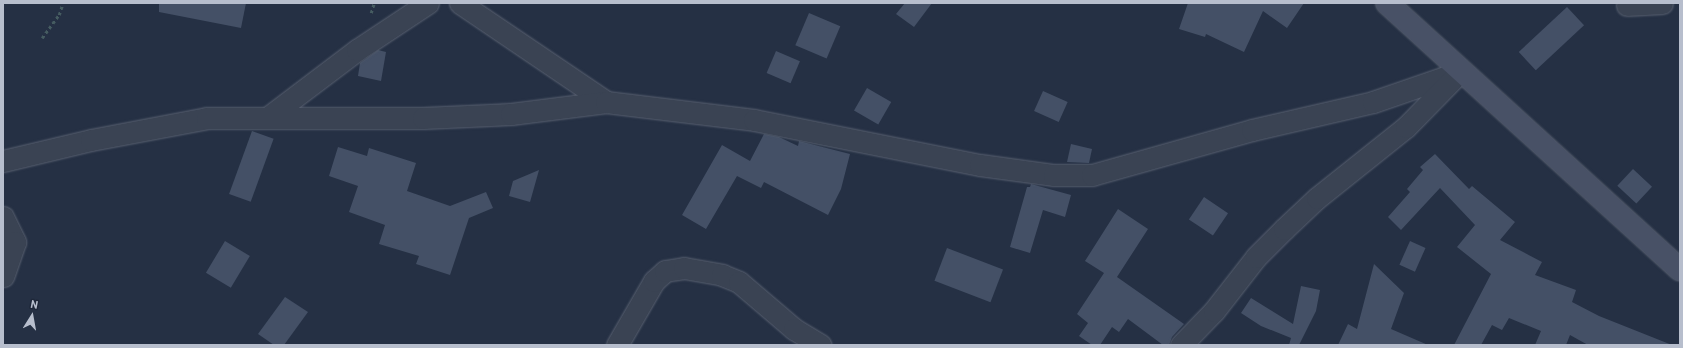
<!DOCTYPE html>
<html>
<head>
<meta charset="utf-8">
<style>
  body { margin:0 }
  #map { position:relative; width:1683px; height:348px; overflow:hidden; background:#253044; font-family:Barlow,sans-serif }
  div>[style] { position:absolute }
  .building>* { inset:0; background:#445066; transform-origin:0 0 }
  .path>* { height:2.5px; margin-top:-1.25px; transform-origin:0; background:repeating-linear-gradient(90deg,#465c61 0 3px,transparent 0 6px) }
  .roads { filter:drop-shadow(0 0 1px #586070) drop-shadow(0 0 1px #586070) }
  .minor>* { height:21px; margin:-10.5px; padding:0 10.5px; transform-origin:10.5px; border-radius:10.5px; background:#3a4353 }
  .secondary>* { height:22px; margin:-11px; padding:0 11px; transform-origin:11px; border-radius:11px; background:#485166 }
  span { translate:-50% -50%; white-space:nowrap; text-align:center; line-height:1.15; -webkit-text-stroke:4px #1e2739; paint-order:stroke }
  .frame { position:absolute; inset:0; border:4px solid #b7becd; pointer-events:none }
  .north { position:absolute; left:12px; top:296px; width:40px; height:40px; -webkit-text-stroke:3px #1e2739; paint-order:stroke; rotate:11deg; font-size:11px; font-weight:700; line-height:16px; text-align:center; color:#b7becd }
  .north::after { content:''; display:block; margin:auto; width:14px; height:18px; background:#b7becd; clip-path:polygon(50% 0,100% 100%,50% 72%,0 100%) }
</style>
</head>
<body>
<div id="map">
  <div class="building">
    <div style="clip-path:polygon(159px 3px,246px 3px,241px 28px,159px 12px)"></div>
    <div style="clip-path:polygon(905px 3px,932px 3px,914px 27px,896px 14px)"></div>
    <div style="clip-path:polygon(1188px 3px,1304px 3px,1287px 28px,1263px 11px,1244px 52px,1206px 34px,1205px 37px,1179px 29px)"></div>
    <div style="left:1567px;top:7px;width:25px;height:66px;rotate:47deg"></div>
    <div style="left:809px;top:13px;width:34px;height:35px;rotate:23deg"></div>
    <div style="clip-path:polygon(378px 50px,386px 52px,381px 81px,358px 76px,360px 63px)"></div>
    <div style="left:776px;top:51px;width:26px;height:24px;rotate:23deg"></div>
    <div style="left:867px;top:88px;width:28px;height:26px;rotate:30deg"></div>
    <div style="left:1043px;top:91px;width:27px;height:22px;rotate:24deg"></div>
    <div style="left:252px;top:131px;width:23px;height:67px;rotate:20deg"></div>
    <div style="clip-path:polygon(764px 134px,779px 137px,798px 146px,799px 141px,850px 154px,841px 189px,828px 215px,764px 182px,761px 188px,737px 176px,706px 229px,682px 215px,722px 145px,750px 161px)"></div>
    <div style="clip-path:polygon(1071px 144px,1092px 149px,1089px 163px,1067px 162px)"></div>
    <div style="clip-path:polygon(338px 147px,367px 156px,369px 148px,416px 163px,407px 191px,450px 206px,486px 192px,493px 208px,469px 218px,450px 275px,416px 264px,419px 256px,379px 244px,385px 225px,349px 212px,358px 186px,329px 176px)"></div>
    <div style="clip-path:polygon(1435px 154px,1469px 189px,1472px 186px,1515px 222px,1500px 240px,1542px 262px,1535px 275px,1576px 290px,1572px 302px,1599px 316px,1672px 345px,1588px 345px,1570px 335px,1566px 345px,1535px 345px,1541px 331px,1509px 318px,1502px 330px,1492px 325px,1481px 345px,1454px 345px,1491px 274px,1457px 247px,1475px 225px,1440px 188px,1401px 230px,1388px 217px,1410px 192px,1407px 189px,1423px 170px,1420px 167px)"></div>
    <div style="left:1633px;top:169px;width:26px;height:23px;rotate:43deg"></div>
    <div style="clip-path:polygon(539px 170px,530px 202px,509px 196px,513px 181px)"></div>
    <div style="clip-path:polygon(1031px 184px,1071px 195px,1065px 217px,1043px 210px,1030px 253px,1010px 247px,1027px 187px,1030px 187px)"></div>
    <div style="left:1204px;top:197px;width:29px;height:27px;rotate:34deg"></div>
    <div style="clip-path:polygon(1118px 209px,1148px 229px,1117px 277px,1184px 324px,1172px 337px,1169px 345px,1163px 345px,1128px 319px,1119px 332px,1112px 327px,1100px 345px,1092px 345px,1079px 336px,1088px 323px,1077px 314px,1104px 273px,1085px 261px)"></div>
    <div style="left:225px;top:241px;width:29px;height:37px;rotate:31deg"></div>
    <div style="left:1410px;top:241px;width:17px;height:26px;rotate:24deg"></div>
    <div style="left:947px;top:248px;width:60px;height:35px;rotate:21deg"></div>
    <div style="clip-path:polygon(1374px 264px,1404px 293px,1391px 329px,1428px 345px,1338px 345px,1348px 324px,1357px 329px)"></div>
    <div style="clip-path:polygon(1301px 286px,1320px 290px,1316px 311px,1299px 345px,1289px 345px,1291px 338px,1261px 326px,1241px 313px,1251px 298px,1293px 324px)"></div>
    <div style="clip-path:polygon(285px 297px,308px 312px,284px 345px,274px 345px,258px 334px)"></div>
  </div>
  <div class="path">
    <div style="left:371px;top:13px;width:10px;rotate:-73deg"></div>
    <div style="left:42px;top:38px;width:29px;rotate:-54deg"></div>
    <div style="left:59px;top:15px;width:13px;rotate:-72deg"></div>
  </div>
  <div class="roads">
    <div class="minor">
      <div style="left:460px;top:3px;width:176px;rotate:34.1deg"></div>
      <div style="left:1627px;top:5px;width:35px;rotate:-3deg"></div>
      <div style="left:267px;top:118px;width:113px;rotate:-37.1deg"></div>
      <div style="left:357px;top:50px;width:85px;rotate:-33.5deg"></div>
      <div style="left:3px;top:161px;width:90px;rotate:-13.4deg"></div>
      <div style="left:91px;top:140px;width:118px;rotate:-10.7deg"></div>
      <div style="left:207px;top:118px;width:216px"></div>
      <div style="left:423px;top:118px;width:88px;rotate:-2.6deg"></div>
      <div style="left:511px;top:114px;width:96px;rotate:-7.2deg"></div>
      <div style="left:606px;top:102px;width:149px;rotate:6.9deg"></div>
      <div style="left:754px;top:120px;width:230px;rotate:11.3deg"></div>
      <div style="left:980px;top:165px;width:75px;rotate:7.7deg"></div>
      <div style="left:1054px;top:175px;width:38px"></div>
      <div style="left:1092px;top:175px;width:166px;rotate:-15.7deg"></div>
      <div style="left:1252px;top:130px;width:124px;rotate:-13deg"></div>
      <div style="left:1373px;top:102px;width:92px;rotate:-19deg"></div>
      <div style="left:3px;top:217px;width:28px;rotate:64deg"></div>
      <div style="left:15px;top:242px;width:36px;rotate:109deg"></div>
      <div style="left:617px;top:345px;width:74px;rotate:-60deg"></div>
      <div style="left:654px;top:281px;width:15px;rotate:-42deg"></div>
      <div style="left:665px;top:271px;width:19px;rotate:-9deg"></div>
      <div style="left:684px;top:268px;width:39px;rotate:10deg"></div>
      <div style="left:722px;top:275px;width:18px;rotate:22deg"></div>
      <div style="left:739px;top:282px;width:72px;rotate:40.5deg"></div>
      <div style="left:794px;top:329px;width:31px;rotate:31deg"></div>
      <div style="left:1181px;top:345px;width:47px;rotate:-45.9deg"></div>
      <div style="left:1214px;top:311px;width:68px;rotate:-52.1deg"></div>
      <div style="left:1256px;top:257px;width:40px;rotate:-45deg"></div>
      <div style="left:1284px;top:229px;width:45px;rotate:-43.2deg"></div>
      <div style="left:1317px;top:198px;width:114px;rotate:-38.6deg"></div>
      <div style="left:1406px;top:127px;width:71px;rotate:-45.6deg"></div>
    </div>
    <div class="secondary">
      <div style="left:1387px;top:3px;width:396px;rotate:42.3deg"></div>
    </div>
  </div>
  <div class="frame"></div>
  <div class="north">N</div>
</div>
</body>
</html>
